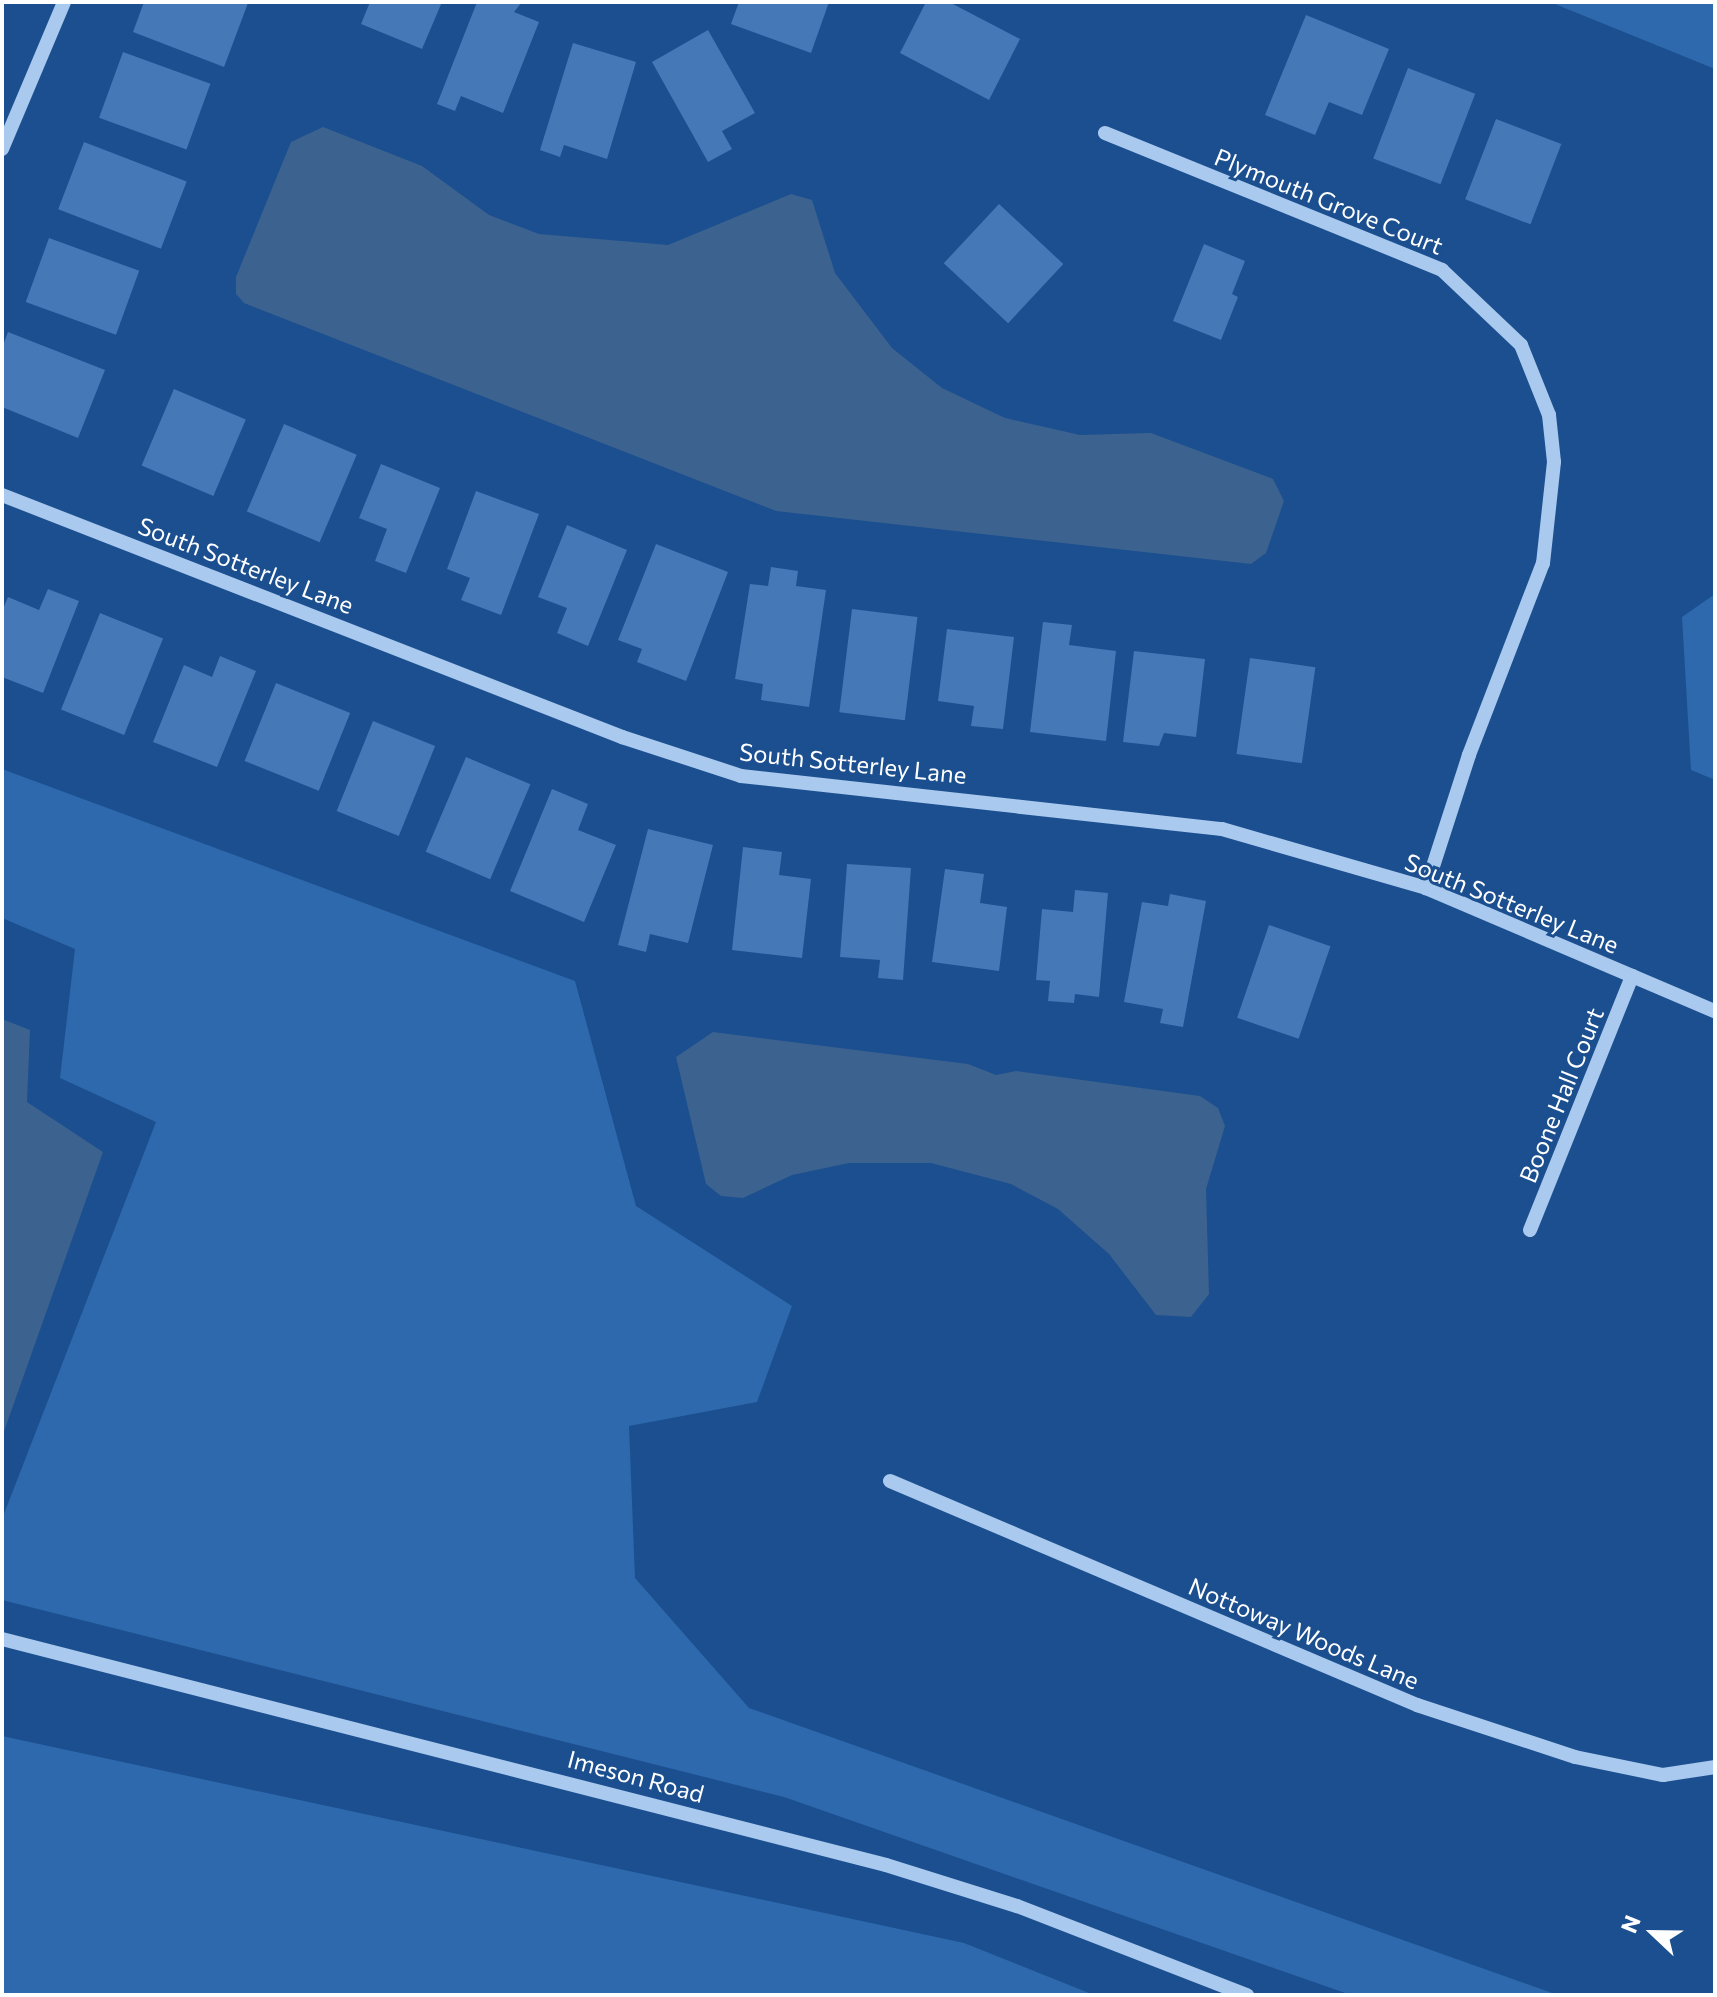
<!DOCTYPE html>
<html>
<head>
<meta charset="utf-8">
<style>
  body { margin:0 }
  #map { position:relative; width:1717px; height:1997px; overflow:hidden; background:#1b4f8f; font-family:Commissioner,sans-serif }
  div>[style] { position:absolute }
  .green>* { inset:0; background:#2e69ad }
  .water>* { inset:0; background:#3c6290 }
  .building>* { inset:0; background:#4478b7; transform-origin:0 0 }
  .minor>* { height:14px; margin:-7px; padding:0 7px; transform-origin:7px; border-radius:7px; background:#a9c9ee }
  span { translate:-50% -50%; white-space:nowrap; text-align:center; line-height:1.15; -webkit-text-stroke:6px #1b4f8f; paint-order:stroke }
  .street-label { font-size:24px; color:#fff }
  .frame { position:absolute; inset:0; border:4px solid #fff; pointer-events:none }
  .north { position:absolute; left:1613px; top:1893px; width:80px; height:80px; -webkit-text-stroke:6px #1b4f8f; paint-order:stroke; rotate:292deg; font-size:22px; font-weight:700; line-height:32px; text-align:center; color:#fff }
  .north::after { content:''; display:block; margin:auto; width:28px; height:36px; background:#fff; clip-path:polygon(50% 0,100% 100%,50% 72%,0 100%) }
</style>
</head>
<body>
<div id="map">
  <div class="green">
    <div style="clip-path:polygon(1550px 2px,1715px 2px,1715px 69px)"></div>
    <div style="clip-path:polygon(1715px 594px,1715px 780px,1691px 770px,1682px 617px)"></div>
    <div style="clip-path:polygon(2px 769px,575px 981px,636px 1206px,792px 1306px,757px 1402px,629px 1426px,635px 1578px,749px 1708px,1558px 1995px,1351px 1995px,784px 1797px,2px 1600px,2px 1519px,156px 1122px,60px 1078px,75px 949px,2px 918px)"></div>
    <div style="clip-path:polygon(2px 1736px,964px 1943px,1094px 1995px,2px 1995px)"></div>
  </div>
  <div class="water">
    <div style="clip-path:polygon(323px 127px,422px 166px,489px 215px,539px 234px,668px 245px,791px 194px,812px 200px,835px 273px,892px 348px,942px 388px,1005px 418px,1080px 435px,1151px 433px,1273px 479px,1284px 501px,1266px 553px,1251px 564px,776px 511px,244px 303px,236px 294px,236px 277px,291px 142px)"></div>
    <div style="clip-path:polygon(2px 1019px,30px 1030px,27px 1102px,103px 1152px,2px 1437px)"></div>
    <div style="clip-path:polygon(713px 1032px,968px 1064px,996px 1075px,1016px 1071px,1200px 1096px,1218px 1108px,1225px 1126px,1206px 1189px,1209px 1294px,1191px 1317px,1156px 1315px,1109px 1254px,1058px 1209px,1011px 1184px,931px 1163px,849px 1163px,792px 1175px,743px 1198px,721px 1196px,706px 1184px,676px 1057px)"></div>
  </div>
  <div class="building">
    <div style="clip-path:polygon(144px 2px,245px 2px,248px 3px,224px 67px,133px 32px)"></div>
    <div style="clip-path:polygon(370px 2px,442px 2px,422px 49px,361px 24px)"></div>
    <div style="clip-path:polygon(477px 2px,522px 2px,514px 12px,539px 22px,503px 113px,461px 96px,455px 111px,437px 104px)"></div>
    <div style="clip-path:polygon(739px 2px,829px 2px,811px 53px,731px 24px)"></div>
    <div style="clip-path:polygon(926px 2px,949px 2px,1020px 39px,989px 100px,900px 53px)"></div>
    <div style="clip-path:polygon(1306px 15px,1389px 49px,1362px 115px,1329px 102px,1315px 135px,1265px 115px)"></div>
    <div style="clip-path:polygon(708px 30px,755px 113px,722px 131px,732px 149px,708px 162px,652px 62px)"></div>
    <div style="clip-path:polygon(573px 43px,636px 62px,607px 159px,564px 145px,560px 157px,540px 150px)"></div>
    <div style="left:123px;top:52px;width:93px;height:70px;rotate:20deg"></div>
    <div style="left:1408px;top:68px;width:72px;height:97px;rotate:21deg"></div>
    <div style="left:1496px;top:119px;width:70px;height:86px;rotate:21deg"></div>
    <div style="left:84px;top:142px;width:110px;height:72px;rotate:21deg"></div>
    <div style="left:999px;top:204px;width:88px;height:81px;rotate:43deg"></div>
    <div style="left:49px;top:238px;width:96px;height:68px;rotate:20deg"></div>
    <div style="clip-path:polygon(1204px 244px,1245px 261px,1232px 294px,1238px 297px,1221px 340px,1173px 321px)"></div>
    <div style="clip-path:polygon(8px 332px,105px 370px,78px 438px,2px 407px,2px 348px)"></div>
    <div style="left:174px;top:389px;width:78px;height:83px;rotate:23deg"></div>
    <div style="left:284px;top:424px;width:79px;height:95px;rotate:23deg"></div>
    <div style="clip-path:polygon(381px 464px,440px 488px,406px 573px,375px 561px,387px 529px,359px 518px)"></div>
    <div style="clip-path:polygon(476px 491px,539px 514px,501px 615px,461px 600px,470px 578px,447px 569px)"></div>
    <div style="clip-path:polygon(567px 525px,627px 550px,588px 646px,557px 633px,567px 608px,538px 597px)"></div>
    <div style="clip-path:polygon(656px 544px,728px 572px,686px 681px,637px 662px,642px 649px,618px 640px)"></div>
    <div style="clip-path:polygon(771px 567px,798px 571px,796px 586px,826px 590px,809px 707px,761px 700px,763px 684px,735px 679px,750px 584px,768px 586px)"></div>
    <div style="clip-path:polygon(48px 589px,79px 601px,43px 693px,2px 677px,2px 611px,8px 597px,39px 610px)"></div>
    <div style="left:852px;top:609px;width:66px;height:104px;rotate:7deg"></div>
    <div style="left:100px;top:613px;width:68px;height:104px;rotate:22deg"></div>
    <div style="clip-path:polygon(1043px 622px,1072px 625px,1069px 645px,1116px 651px,1106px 741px,1030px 732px)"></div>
    <div style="clip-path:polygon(947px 629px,1014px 637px,1003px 729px,971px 726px,974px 706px,938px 701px)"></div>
    <div style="clip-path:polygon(1134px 651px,1205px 659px,1196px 737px,1164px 733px,1159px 746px,1123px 742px)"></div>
    <div style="clip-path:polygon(220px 656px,256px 671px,217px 767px,153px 742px,184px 665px,212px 677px)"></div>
    <div style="left:1250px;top:658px;width:66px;height:97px;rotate:8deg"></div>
    <div style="left:276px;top:683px;width:80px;height:84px;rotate:22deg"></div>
    <div style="left:373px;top:721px;width:67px;height:97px;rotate:22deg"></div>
    <div style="left:466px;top:757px;width:70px;height:103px;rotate:23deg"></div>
    <div style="clip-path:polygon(552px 789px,588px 804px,578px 830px,616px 845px,584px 922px,510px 891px)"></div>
    <div style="clip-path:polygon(648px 829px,713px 845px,688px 943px,650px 934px,646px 952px,618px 945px)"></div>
    <div style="clip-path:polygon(743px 847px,782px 852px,779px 875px,811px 879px,802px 958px,732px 950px)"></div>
    <div style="clip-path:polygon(847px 864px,911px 868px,903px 980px,878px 978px,880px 960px,840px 957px)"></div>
    <div style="clip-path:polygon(945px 869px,984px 874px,980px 903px,1007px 907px,999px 971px,932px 962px)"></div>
    <div style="clip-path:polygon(1075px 890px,1108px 893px,1099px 997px,1075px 994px,1074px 1003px,1048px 1001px,1050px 981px,1036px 980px,1042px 909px,1073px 912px)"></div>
    <div style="clip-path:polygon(1170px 894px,1206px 901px,1183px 1027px,1160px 1023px,1163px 1009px,1124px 1002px,1142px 902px,1168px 906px)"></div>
    <div style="left:1269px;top:925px;width:65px;height:98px;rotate:19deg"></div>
  </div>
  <div class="minor">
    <div style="left:1105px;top:133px;width:364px;rotate:22.1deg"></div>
    <div style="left:1442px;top:270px;width:109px;rotate:43.5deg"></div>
    <div style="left:1521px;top:345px;width:75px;rotate:68.2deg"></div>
    <div style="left:1549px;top:415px;width:47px;rotate:83.9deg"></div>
    <div style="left:1554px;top:462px;width:102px;rotate:96.2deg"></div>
    <div style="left:1543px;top:563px;width:206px;rotate:111.1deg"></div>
    <div style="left:1469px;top:755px;width:140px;rotate:107.9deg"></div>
    <div style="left:2px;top:149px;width:160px;rotate:-67.1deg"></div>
    <div style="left:2px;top:495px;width:666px;rotate:21.32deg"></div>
    <div style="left:622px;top:737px;width:125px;rotate:18.1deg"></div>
    <div style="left:741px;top:776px;width:484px;rotate:6.3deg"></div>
    <div style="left:1222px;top:829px;width:212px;rotate:16.1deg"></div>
    <div style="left:1426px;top:888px;width:314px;rotate:23.1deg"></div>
    <div style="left:1530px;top:1230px;width:274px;rotate:-68.1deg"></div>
    <div style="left:890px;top:1481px;width:573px;rotate:23.03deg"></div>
    <div style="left:1417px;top:1705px;width:166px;rotate:18.2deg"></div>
    <div style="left:1575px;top:1757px;width:90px;rotate:11.6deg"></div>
    <div style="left:1663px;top:1775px;width:53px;rotate:-8.7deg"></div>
    <div style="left:2px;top:1639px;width:912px;rotate:14.34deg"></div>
    <div style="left:886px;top:1865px;width:137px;rotate:17.4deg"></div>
    <div style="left:1017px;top:1906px;width:247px;rotate:21.2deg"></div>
  </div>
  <div class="street-label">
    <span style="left:1329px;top:201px;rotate:22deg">Plymouth Grove Court</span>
    <span style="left:246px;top:565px;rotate:21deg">South Sotterley Lane</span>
    <span style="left:853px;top:763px;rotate:6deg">South Sotterley Lane</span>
    <span style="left:1512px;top:903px;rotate:22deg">South Sotterley Lane</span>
    <span style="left:1561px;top:1095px;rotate:-68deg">Boone Hall Court</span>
    <span style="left:1304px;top:1633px;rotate:23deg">Nottoway Woods Lane</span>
    <span style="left:636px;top:1776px;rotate:15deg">Imeson Road</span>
  </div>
  <div class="frame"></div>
  <div class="north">N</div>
</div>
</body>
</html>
